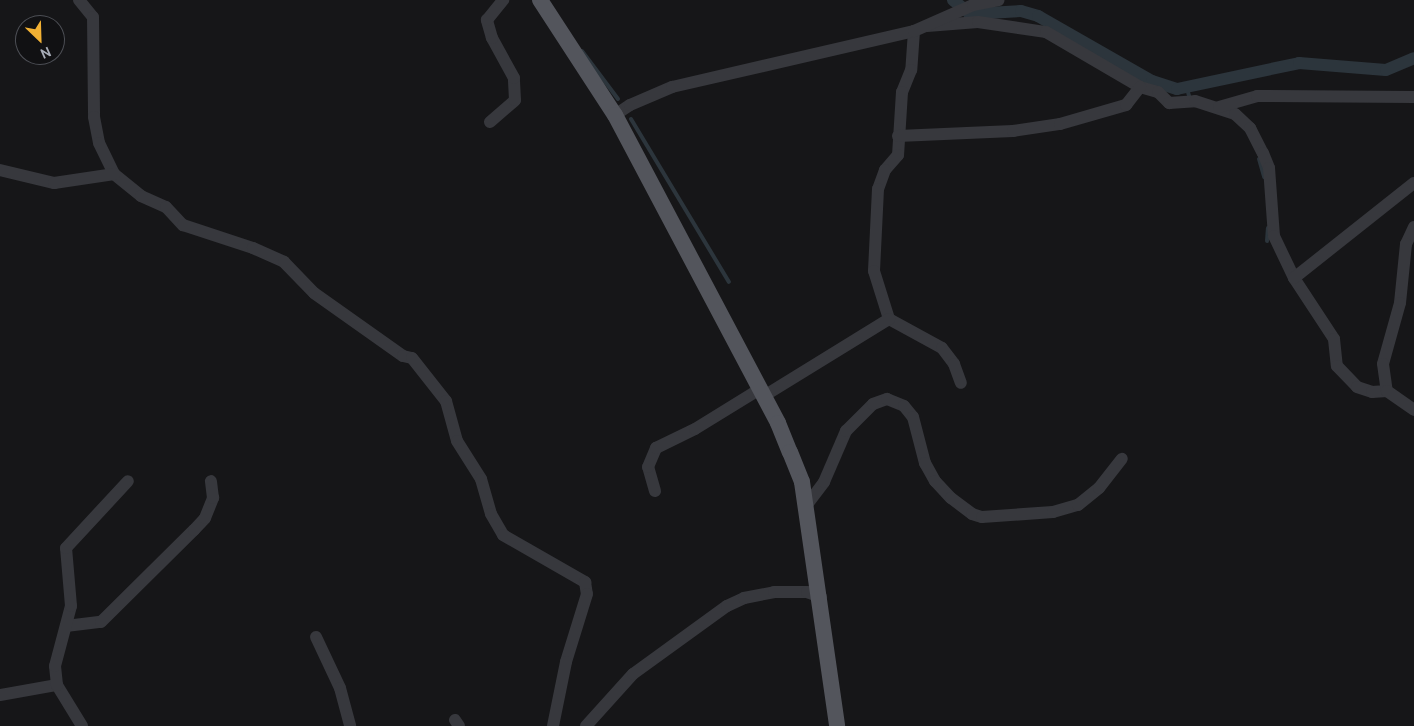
<!DOCTYPE html>
<html>
<head>
<meta charset="utf-8">
<style>
  body { margin:0 }
  #map { position:relative; width:1414px; height:726px; overflow:hidden; background:#161618; font-family:Cabin,sans-serif }
  div>[style] { position:absolute }
  .stream>* { height:4px; margin:-2px; padding:0 2px; transform-origin:2px; border-radius:2px; background:#2c353c }
  .canal>* { height:12px; margin:-6px; padding:0 6px; transform-origin:6px; border-radius:6px; background:#2c353c }
  .minor>* { height:12px; margin:-6px; padding:0 6px; transform-origin:6px; border-radius:6px; background:#37383d }
  .major>* { height:16px; margin:-8px; padding:0 8px; transform-origin:8px; border-radius:8px; background:#53555c }
  span { translate:-50% -50%; white-space:nowrap; text-align:center; line-height:1.15; -webkit-text-stroke:5px #111113; paint-order:stroke }
  .north { position:absolute; left:15px; top:15px; width:50px; height:50px; box-sizing:border-box; background:#111113; border:1px solid #4d4f55; border-radius:50%; rotate:156deg; font-size:14px; font-weight:700; line-height:20px; text-align:center; color:#a8adb8 }
  .north::after { content:''; display:block; margin:auto; width:18px; height:22px; background:#f2b134; clip-path:polygon(50% 0,100% 100%,50% 72%,0 100%) }
</style>
</head>
<body>
<div id="map">
  <div class="stream">
    <div style="left:582px;top:51px;width:60px;rotate:53.1deg"></div>
    <div style="left:1187px;top:89px;width:10px;rotate:73deg"></div>
    <div style="left:631px;top:119px;width:190px;rotate:59deg"></div>
    <div style="left:1259px;top:159px;width:19px;rotate:74deg"></div>
    <div style="left:1267px;top:241px;width:13px;rotate:-86deg"></div>
  </div>
  <div class="canal">
    <div style="left:953px;top:0;width:22px;rotate:39deg"></div>
    <div style="left:970px;top:14px;width:51px;rotate:-3.4deg"></div>
    <div style="left:1021px;top:11px;width:18px;rotate:16deg"></div>
    <div style="left:1038px;top:16px;width:131px;rotate:29.7deg"></div>
    <div style="left:1152px;top:81px;width:26px;rotate:18deg"></div>
    <div style="left:1177px;top:89px;width:125px;rotate:-12deg"></div>
    <div style="left:1299px;top:63px;width:87px;rotate:4.6deg"></div>
    <div style="left:1386px;top:70px;width:30px;rotate:-23deg"></div>
  </div>
  <div class="minor">
    <div style="left:79px;top:0;width:22px;rotate:51deg"></div>
    <div style="left:93px;top:17px;width:100px;rotate:89.4deg"></div>
    <div style="left:94px;top:117px;width:26px;rotate:79deg"></div>
    <div style="left:99px;top:143px;width:34px;rotate:64deg"></div>
    <div style="left:114px;top:174px;width:35px;rotate:39deg"></div>
    <div style="left:141px;top:196px;width:27px;rotate:24deg"></div>
    <div style="left:166px;top:207px;width:25px;rotate:47deg"></div>
    <div style="left:183px;top:225px;width:74px;rotate:18.2deg"></div>
    <div style="left:253px;top:248px;width:34px;rotate:24deg"></div>
    <div style="left:284px;top:262px;width:43px;rotate:45.9deg"></div>
    <div style="left:314px;top:293px;width:109px;rotate:35.3deg"></div>
    <div style="left:403px;top:356px;width:9px;rotate:13deg"></div>
    <div style="left:412px;top:358px;width:55px;rotate:51.7deg"></div>
    <div style="left:446px;top:401px;width:41px;rotate:74.6deg"></div>
    <div style="left:457px;top:441px;width:45px;rotate:57.7deg"></div>
    <div style="left:481px;top:479px;width:36px;rotate:74deg"></div>
    <div style="left:491px;top:514px;width:24px;rotate:60deg"></div>
    <div style="left:503px;top:535px;width:95px;rotate:29.8deg"></div>
    <div style="left:585px;top:582px;width:12px;rotate:81deg"></div>
    <div style="left:587px;top:594px;width:71px;rotate:107.2deg"></div>
    <div style="left:566px;top:662px;width:65px;rotate:101.5deg"></div>
    <div style="left:927px;top:26px;width:51px;rotate:-4.5deg"></div>
    <div style="left:978px;top:22px;width:69px;rotate:8.4deg"></div>
    <div style="left:1046px;top:32px;width:109px;rotate:30.3deg"></div>
    <div style="left:1140px;top:87px;width:19px;rotate:16deg"></div>
    <div style="left:1158px;top:92px;width:16px;rotate:45deg"></div>
    <div style="left:1169px;top:103px;width:26px;rotate:-4deg"></div>
    <div style="left:1195px;top:101px;width:42px;rotate:18deg"></div>
    <div style="left:1235px;top:114px;width:21px;rotate:43deg"></div>
    <div style="left:1250px;top:128px;width:28px;rotate:63deg"></div>
    <div style="left:1263px;top:153px;width:16px;rotate:68deg"></div>
    <div style="left:1269px;top:168px;width:68px;rotate:85.8deg"></div>
    <div style="left:1274px;top:236px;width:47px;rotate:64.5deg"></div>
    <div style="left:1294px;top:278px;width:73px;rotate:56.7deg"></div>
    <div style="left:1334px;top:339px;width:27px;rotate:84deg"></div>
    <div style="left:1337px;top:366px;width:29px;rotate:46deg"></div>
    <div style="left:1357px;top:387px;width:16px;rotate:18deg"></div>
    <div style="left:1372px;top:392px;width:15px;rotate:-4deg"></div>
    <div style="left:914px;top:31px;width:39px;rotate:94deg"></div>
    <div style="left:911px;top:70px;width:24px;rotate:112deg"></div>
    <div style="left:902px;top:92px;width:63px;rotate:93.6deg"></div>
    <div style="left:898px;top:155px;width:20px;rotate:131deg"></div>
    <div style="left:885px;top:170px;width:20px;rotate:110deg"></div>
    <div style="left:878px;top:189px;width:82px;rotate:92.8deg"></div>
    <div style="left:874px;top:271px;width:50px;rotate:72.6deg"></div>
    <div style="left:889px;top:319px;width:60px;rotate:28.7deg"></div>
    <div style="left:942px;top:348px;width:20px;rotate:53deg"></div>
    <div style="left:954px;top:364px;width:20px;rotate:70deg"></div>
    <div style="left:1219px;top:107px;width:40px;rotate:-16deg"></div>
    <div style="left:1257px;top:96px;width:157px;rotate:0.4deg"></div>
    <div style="left:615px;top:115px;width:18px;rotate:-34deg"></div>
    <div style="left:630px;top:105px;width:46px;rotate:-23.2deg"></div>
    <div style="left:672px;top:87px;width:248px;rotate:-13deg"></div>
    <div style="left:914px;top:31px;width:64px;rotate:-23.8deg"></div>
    <div style="left:973px;top:5px;width:26px;rotate:-11deg"></div>
    <div style="left:490px;top:122px;width:33px;rotate:-41deg"></div>
    <div style="left:515px;top:100px;width:22px;rotate:-93deg"></div>
    <div style="left:514px;top:78px;width:46px;rotate:-118.8deg"></div>
    <div style="left:492px;top:38px;width:19px;rotate:-106deg"></div>
    <div style="left:487px;top:20px;width:26px;rotate:-51deg"></div>
    <div style="left:898px;top:136px;width:115px;rotate:-2.5deg"></div>
    <div style="left:1013px;top:131px;width:48px;rotate:-8.5deg"></div>
    <div style="left:1060px;top:124px;width:69px;rotate:-16.1deg"></div>
    <div style="left:1126px;top:105px;width:23px;rotate:-52deg"></div>
    <div style="left:0;top:170px;width:56px;rotate:13.5deg"></div>
    <div style="left:54px;top:183px;width:61px;rotate:-8.5deg"></div>
    <div style="left:1414px;top:227px;width:19px;rotate:115deg"></div>
    <div style="left:1406px;top:244px;width:59px;rotate:95.8deg"></div>
    <div style="left:1400px;top:303px;width:63px;rotate:105.6deg"></div>
    <div style="left:1383px;top:364px;width:27px;rotate:82deg"></div>
    <div style="left:1387px;top:391px;width:33px;rotate:35deg"></div>
    <div style="left:1294px;top:278px;width:153px;rotate:-38.4deg"></div>
    <div style="left:764px;top:396px;width:147px;rotate:-31.6deg"></div>
    <div style="left:655px;top:491px;width:25px;rotate:-106deg"></div>
    <div style="left:648px;top:467px;width:21px;rotate:-67deg"></div>
    <div style="left:656px;top:448px;width:43px;rotate:-26deg"></div>
    <div style="left:695px;top:429px;width:76px;rotate:-31.6deg"></div>
    <div style="left:806px;top:506px;width:30px;rotate:-53deg"></div>
    <div style="left:824px;top:482px;width:56px;rotate:-66.7deg"></div>
    <div style="left:846px;top:431px;width:38px;rotate:-45deg"></div>
    <div style="left:873px;top:404px;width:15px;rotate:-20deg"></div>
    <div style="left:887px;top:399px;width:18px;rotate:22deg"></div>
    <div style="left:904px;top:406px;width:14px;rotate:51deg"></div>
    <div style="left:913px;top:417px;width:48px;rotate:75.4deg"></div>
    <div style="left:925px;top:463px;width:21px;rotate:61deg"></div>
    <div style="left:935px;top:481px;width:23px;rotate:47deg"></div>
    <div style="left:951px;top:498px;width:26px;rotate:37deg"></div>
    <div style="left:972px;top:514px;width:10px;rotate:17deg"></div>
    <div style="left:982px;top:517px;width:71px;rotate:-4deg"></div>
    <div style="left:1053px;top:512px;width:26px;rotate:-16deg"></div>
    <div style="left:1078px;top:505px;width:27px;rotate:-39deg"></div>
    <div style="left:1099px;top:488px;width:37px;rotate:-52deg"></div>
    <div style="left:66px;top:626px;width:35px;rotate:-7deg"></div>
    <div style="left:101px;top:622px;width:131px;rotate:-44.7deg"></div>
    <div style="left:194px;top:530px;width:16px;rotate:-47deg"></div>
    <div style="left:205px;top:518px;width:22px;rotate:-68deg"></div>
    <div style="left:213px;top:498px;width:17px;rotate:-97deg"></div>
    <div style="left:316px;top:637px;width:56px;rotate:64.8deg"></div>
    <div style="left:340px;top:688px;width:39px;rotate:75deg"></div>
    <div style="left:0;top:695px;width:58px;rotate:-10deg"></div>
    <div style="left:455px;top:720px;width:7px;rotate:56deg"></div>
    <div style="left:82px;top:726px;width:48px;rotate:-121.4deg"></div>
    <div style="left:57px;top:685px;width:19px;rotate:-96deg"></div>
    <div style="left:55px;top:666px;width:62px;rotate:-75.1deg"></div>
    <div style="left:71px;top:606px;width:58px;rotate:-94.9deg"></div>
    <div style="left:66px;top:548px;width:91px;rotate:-47.2deg"></div>
    <div style="left:586px;top:726px;width:70px;rotate:-47.9deg"></div>
    <div style="left:633px;top:674px;width:116px;rotate:-35.9deg"></div>
    <div style="left:727px;top:606px;width:19px;rotate:-25deg"></div>
    <div style="left:744px;top:598px;width:31px;rotate:-11deg"></div>
    <div style="left:774px;top:592px;width:33px"></div>
    <div style="left:807px;top:592px;width:15px;rotate:20deg"></div>
  </div>
  <div class="major">
    <div style="left:540px;top:0;width:137px;rotate:56.9deg"></div>
    <div style="left:615px;top:115px;width:348px;rotate:62.1deg"></div>
    <div style="left:778px;top:423px;width:31px;rotate:68deg"></div>
    <div style="left:790px;top:452px;width:32px;rotate:68deg"></div>
    <div style="left:802px;top:482px;width:246px;rotate:81.8deg"></div>
  </div>
  <div class="north">N</div>
</div>
</body>
</html>
